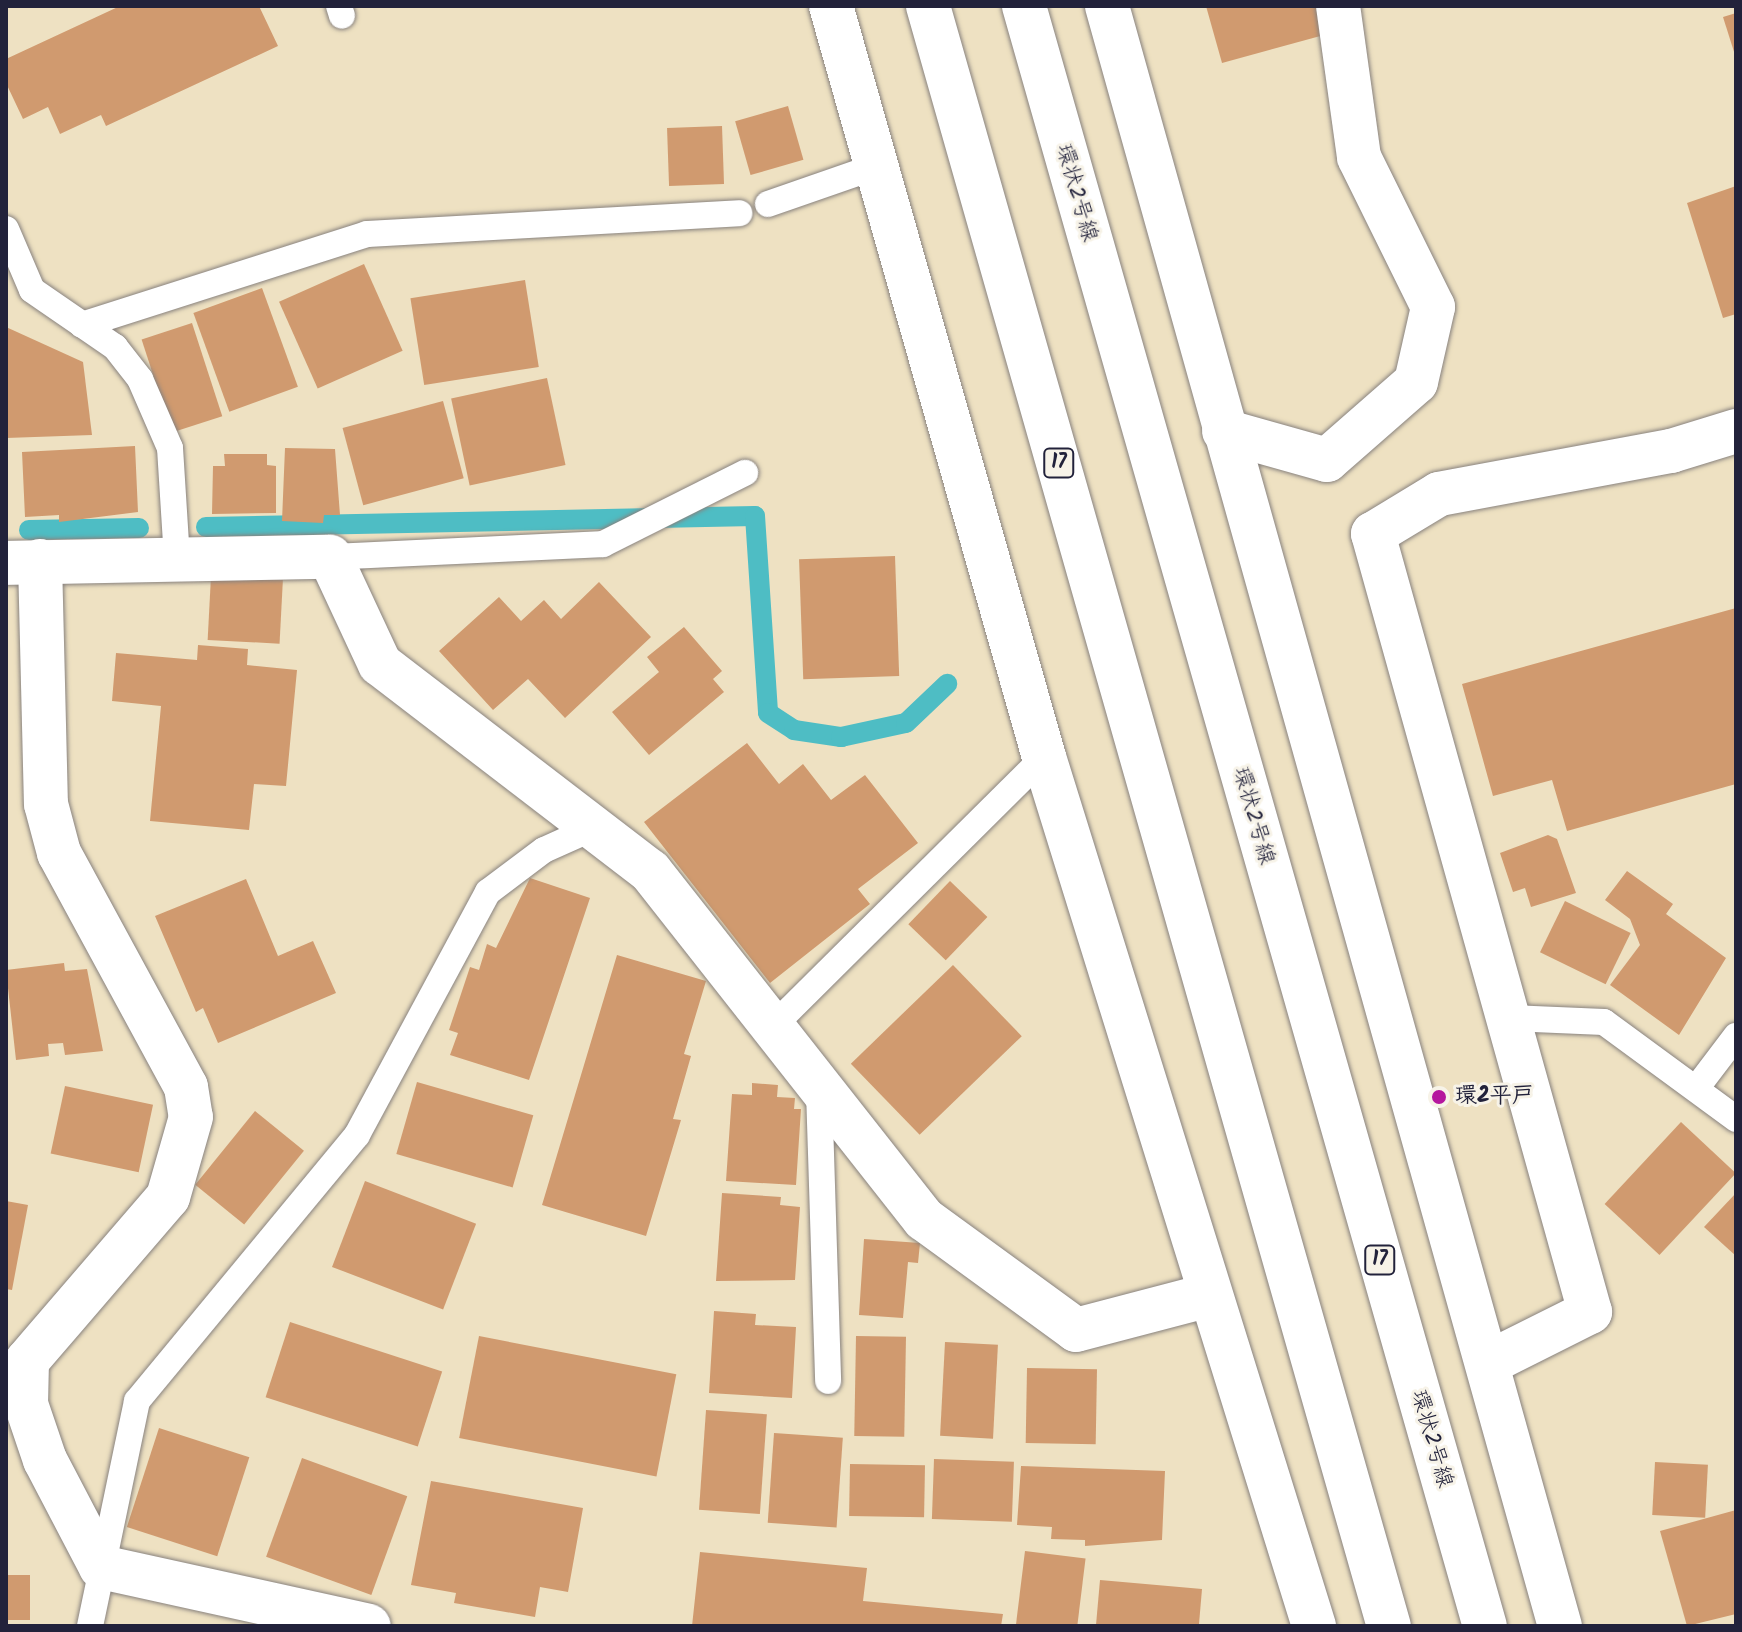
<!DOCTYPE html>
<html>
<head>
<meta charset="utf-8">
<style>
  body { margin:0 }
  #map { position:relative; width:1742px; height:1632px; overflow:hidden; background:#eee1c2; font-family:Kalam,"Klee One",sans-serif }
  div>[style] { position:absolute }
  .stream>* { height:20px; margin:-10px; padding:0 10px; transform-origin:10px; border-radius:10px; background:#4ebdc4 }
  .building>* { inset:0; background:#d09a6f; transform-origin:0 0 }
  .roads { filter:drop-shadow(0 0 2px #88827e) drop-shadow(0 0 2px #88827e) }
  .service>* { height:26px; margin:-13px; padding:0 13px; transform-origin:13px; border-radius:13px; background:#fff }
  .minor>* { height:44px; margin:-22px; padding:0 22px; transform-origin:22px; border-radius:22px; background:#fff }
  .primary>* { height:44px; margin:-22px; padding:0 22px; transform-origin:22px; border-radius:22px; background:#fff }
  .dots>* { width:22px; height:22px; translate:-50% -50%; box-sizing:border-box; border:4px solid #f7f3e8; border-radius:50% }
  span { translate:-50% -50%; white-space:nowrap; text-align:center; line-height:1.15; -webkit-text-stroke:6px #f7f3e8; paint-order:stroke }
  .shield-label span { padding:2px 6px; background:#f7f3e8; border:2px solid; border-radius:6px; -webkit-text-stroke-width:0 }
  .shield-label { font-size:20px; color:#22223b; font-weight:700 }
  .street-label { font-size:22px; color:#22223b }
  .poi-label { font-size:22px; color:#22223b; font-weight:700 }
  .left { translate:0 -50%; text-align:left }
  .frame { position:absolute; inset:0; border:8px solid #22223b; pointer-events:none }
</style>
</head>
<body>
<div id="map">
  <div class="stream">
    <div style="left:206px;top:527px;width:549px;rotate:-1.15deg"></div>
    <div style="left:755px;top:516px;width:197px;rotate:86.2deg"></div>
    <div style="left:768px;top:713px;width:31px;rotate:33deg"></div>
    <div style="left:794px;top:730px;width:48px;rotate:8.5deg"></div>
    <div style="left:841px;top:737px;width:66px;rotate:-12.2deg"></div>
    <div style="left:906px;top:723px;width:57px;rotate:-43.6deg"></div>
    <div style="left:29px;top:530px;width:110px;rotate:-1deg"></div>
  </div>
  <div class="building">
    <div style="clip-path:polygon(120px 6px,259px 6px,278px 46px,106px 126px,101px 115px,60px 134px,48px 107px,23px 119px,6px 83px,6px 59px)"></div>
    <div style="clip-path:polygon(1206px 6px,1316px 6px,1324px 35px,1222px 63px)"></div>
    <div style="clip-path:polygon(1736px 13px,1736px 55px,1735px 55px,1723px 17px)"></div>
    <div style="left:788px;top:106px;width:56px;height:55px;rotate:74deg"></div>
    <div style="left:722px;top:126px;width:58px;height:55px;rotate:88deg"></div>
    <div style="clip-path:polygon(1736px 186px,1736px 314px,1723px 318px,1687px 203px)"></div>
    <div style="left:364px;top:264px;width:95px;height:93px;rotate:66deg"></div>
    <div style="left:525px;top:280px;width:88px;height:116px;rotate:81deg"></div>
    <div style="left:262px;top:288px;width:105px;height:73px;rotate:70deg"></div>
    <div style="left:192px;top:323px;width:98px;height:53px;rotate:72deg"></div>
    <div style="clip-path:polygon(6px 327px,83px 362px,92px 435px,6px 438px)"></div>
    <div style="left:547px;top:378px;width:89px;height:98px;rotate:78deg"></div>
    <div style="left:443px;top:401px;width:80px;height:104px;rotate:75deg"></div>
    <div style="clip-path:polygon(135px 446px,138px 512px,59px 522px,59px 515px,25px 517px,22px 452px)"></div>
    <div style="clip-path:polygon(285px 448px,335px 449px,340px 515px,324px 515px,323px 523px,282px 521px)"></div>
    <div style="clip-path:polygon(224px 454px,267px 454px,267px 465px,276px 466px,276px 513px,212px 514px,213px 466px,225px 466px)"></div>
    <div style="left:895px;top:556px;width:120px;height:96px;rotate:88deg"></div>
    <div style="left:211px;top:576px;width:72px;height:64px;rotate:3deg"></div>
    <div style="clip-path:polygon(599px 582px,651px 637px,565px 718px,528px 679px,493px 710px,439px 651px,499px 597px,521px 621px,544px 600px,561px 619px)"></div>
    <div style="clip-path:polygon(1736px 608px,1736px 784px,1567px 831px,1552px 780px,1493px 796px,1462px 684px)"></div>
    <div style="clip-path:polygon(684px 627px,722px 671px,713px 679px,724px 692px,649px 755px,612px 712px,659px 672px,647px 657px)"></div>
    <div style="clip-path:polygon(198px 645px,248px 649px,247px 665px,297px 670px,286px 786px,254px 784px,249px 830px,150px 821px,161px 706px,112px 701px,116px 653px,197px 660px)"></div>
    <div style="clip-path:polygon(747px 743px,779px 784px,803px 764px,831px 800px,865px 775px,918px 843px,858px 889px,870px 904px,770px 983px,644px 822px)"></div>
    <div style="clip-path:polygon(1548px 835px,1557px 839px,1576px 893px,1531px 907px,1525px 888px,1513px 892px,1500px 853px)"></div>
    <div style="clip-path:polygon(1627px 871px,1673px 904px,1666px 914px,1726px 958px,1679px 1035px,1610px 985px,1640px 945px,1630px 919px,1605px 900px)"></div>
    <div style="clip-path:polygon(530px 878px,590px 898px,529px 1080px,450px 1055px,458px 1033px,449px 1030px,470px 967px,479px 970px,487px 944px,496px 948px)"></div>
    <div style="clip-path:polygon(246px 879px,278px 956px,313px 941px,336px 993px,218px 1043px,203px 1008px,196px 1012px,155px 916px)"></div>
    <div style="left:950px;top:881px;width:52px;height:60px;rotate:44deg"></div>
    <div style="left:1565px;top:901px;width:73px;height:57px;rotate:26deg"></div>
    <div style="clip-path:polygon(617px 955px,706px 981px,684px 1054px,691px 1056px,673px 1119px,681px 1120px,646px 1236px,542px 1205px)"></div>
    <div style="clip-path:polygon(64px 963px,65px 971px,87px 969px,103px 1051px,65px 1055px,63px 1043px,48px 1044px,49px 1056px,16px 1060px,6px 970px)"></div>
    <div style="left:953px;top:965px;width:99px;height:142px;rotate:46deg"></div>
    <div style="left:417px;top:1082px;width:121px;height:75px;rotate:16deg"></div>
    <div style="clip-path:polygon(752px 1083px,778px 1085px,777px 1097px,795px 1098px,794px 1109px,801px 1109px,796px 1185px,726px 1181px,732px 1094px,752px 1095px)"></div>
    <div style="left:65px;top:1086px;width:90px;height:69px;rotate:12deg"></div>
    <div style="left:255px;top:1111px;width:63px;height:95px;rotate:39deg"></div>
    <div style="left:1681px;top:1122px;width:75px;height:112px;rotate:43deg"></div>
    <div style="left:365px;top:1181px;width:119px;height:92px;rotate:21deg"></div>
    <div style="clip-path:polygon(722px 1193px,781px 1197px,780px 1205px,800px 1207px,795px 1280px,716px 1281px)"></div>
    <div style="clip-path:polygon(1736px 1193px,1736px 1256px,1704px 1227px)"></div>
    <div style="clip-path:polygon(6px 1201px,28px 1205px,12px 1290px,6px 1289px)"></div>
    <div style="clip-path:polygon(864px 1239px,920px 1243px,918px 1263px,908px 1262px,903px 1318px,859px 1315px)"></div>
    <div style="clip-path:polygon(714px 1311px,756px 1314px,755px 1325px,796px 1327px,792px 1398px,709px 1393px)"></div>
    <div style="left:290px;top:1322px;width:160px;height:79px;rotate:18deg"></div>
    <div style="left:479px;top:1336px;width:201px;height:104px;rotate:11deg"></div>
    <div style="left:856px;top:1336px;width:50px;height:100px;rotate:1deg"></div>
    <div style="left:945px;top:1342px;width:53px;height:94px;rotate:3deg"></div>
    <div style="left:1027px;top:1368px;width:70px;height:75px;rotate:1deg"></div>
    <div style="left:706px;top:1410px;width:61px;height:100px;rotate:4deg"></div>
    <div style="left:159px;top:1428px;width:95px;height:104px;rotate:18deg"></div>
    <div style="left:774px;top:1433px;width:69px;height:90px;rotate:4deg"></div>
    <div style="left:302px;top:1458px;width:112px;height:105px;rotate:20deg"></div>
    <div style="left:934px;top:1459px;width:80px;height:60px;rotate:2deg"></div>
    <div style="left:1655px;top:1462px;width:53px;height:53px;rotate:3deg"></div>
    <div style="left:850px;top:1464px;width:75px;height:52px;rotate:1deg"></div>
    <div style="clip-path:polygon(1021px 1466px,1165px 1471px,1162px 1540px,1085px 1546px,1085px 1540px,1051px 1539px,1052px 1527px,1017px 1525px)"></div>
    <div style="clip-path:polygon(431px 1481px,583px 1508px,568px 1592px,540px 1587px,535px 1617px,454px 1603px,456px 1593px,411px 1585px)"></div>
    <div style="clip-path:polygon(1736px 1510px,1736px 1614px,1687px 1626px,1660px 1531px)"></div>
    <div style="left:1025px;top:1551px;width:61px;height:75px;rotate:7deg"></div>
    <div style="clip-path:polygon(700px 1552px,867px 1568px,863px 1601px,1003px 1614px,1001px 1626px,692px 1626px)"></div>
    <div style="left:6px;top:1575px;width:24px;height:45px"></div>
    <div style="clip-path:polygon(1100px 1580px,1202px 1589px,1199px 1624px,1096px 1625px)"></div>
  </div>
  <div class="roads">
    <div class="service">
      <div style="left:339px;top:6px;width:10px;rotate:73deg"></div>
      <div style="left:768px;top:204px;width:115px;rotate:-19.2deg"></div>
      <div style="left:6px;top:229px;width:66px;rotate:66.9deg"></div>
      <div style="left:32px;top:290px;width:101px;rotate:34.5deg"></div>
      <div style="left:115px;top:347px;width:41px;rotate:52deg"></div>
      <div style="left:140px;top:379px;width:75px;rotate:66.5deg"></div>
      <div style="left:170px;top:448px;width:111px;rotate:86.4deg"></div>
      <div style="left:82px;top:325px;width:299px;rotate:-17.7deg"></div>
      <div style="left:367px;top:234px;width:373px;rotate:-3.2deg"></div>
      <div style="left:330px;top:557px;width:273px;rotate:-2.7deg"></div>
      <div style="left:603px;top:544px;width:159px;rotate:-26.6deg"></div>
      <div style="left:1510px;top:1018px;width:94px;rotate:2.4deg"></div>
      <div style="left:1604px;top:1022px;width:164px;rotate:36.3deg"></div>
      <div style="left:770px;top:1029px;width:386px;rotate:-44.8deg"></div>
      <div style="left:1698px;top:1086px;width:63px;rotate:-52.8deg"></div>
      <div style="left:819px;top:1090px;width:291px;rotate:88.2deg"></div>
      <div style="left:90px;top:1626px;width:230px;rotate:-78.2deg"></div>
      <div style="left:137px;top:1401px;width:345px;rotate:-50.4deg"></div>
      <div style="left:357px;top:1135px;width:276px;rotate:-61.7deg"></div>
      <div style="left:488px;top:892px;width:70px;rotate:-36.9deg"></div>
      <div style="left:544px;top:850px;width:54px;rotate:-24.2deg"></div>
    </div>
    <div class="minor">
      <div style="left:1224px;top:431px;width:107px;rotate:15.7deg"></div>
      <div style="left:1327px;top:460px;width:118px;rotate:-41.2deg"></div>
      <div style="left:1416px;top:382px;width:77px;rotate:-77.2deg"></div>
      <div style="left:1433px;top:307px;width:167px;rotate:-116.3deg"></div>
      <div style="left:1359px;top:157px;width:152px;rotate:-97.9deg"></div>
      <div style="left:40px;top:561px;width:243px;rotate:88.6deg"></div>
      <div style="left:46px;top:804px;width:51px;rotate:75.1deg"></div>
      <div style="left:59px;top:853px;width:266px;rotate:61.5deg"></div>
      <div style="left:186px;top:1087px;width:30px;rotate:81deg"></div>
      <div style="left:191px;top:1117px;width:83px;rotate:106deg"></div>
      <div style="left:168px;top:1197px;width:216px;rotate:130.7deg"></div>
      <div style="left:27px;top:1361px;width:43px;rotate:91.3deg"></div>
      <div style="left:26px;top:1404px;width:59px;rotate:71.3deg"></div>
      <div style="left:45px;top:1460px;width:121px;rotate:62.4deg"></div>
      <div style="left:101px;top:1567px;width:274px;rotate:12.4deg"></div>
      <div style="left:6px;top:563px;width:324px;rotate:-1.1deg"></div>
      <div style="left:330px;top:557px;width:118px;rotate:65deg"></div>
      <div style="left:380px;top:664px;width:340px;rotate:37.5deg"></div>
      <div style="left:650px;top:871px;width:443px;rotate:51.8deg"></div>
      <div style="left:924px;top:1219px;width:188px;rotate:36.1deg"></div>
      <div style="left:1076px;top:1330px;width:138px;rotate:-14.7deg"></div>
      <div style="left:1490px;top:1362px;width:112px;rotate:-26.6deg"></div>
      <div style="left:1590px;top:1312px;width:808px;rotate:-105.58deg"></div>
      <div style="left:1373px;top:534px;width:77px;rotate:-31.2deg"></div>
      <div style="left:1439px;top:494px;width:236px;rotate:-10.5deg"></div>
      <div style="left:1671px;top:451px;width:68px;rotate:-17.1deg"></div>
    </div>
    <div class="primary">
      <div style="left:831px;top:6px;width:781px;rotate:74.17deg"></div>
      <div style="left:1044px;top:757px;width:910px;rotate:72.74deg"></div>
      <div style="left:928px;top:6px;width:1684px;rotate:74.12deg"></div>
      <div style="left:1024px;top:6px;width:1684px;rotate:74.12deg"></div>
      <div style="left:1107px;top:6px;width:1682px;rotate:74.38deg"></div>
    </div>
  </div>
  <div class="dots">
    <div style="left:1439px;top:1097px;background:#b5179e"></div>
  </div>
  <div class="shield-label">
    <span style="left:1059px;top:463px">17</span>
    <span style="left:1380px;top:1260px">17</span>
  </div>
  <div class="street-label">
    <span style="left:1076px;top:193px;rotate:74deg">環状2号線</span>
    <span style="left:1253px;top:816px;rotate:74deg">環状2号線</span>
    <span style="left:1431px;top:1439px;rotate:74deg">環状2号線</span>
  </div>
  <div class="poi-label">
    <span class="left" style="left:1455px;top:1097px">環2平戸</span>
  </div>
  <div class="frame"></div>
</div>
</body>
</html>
